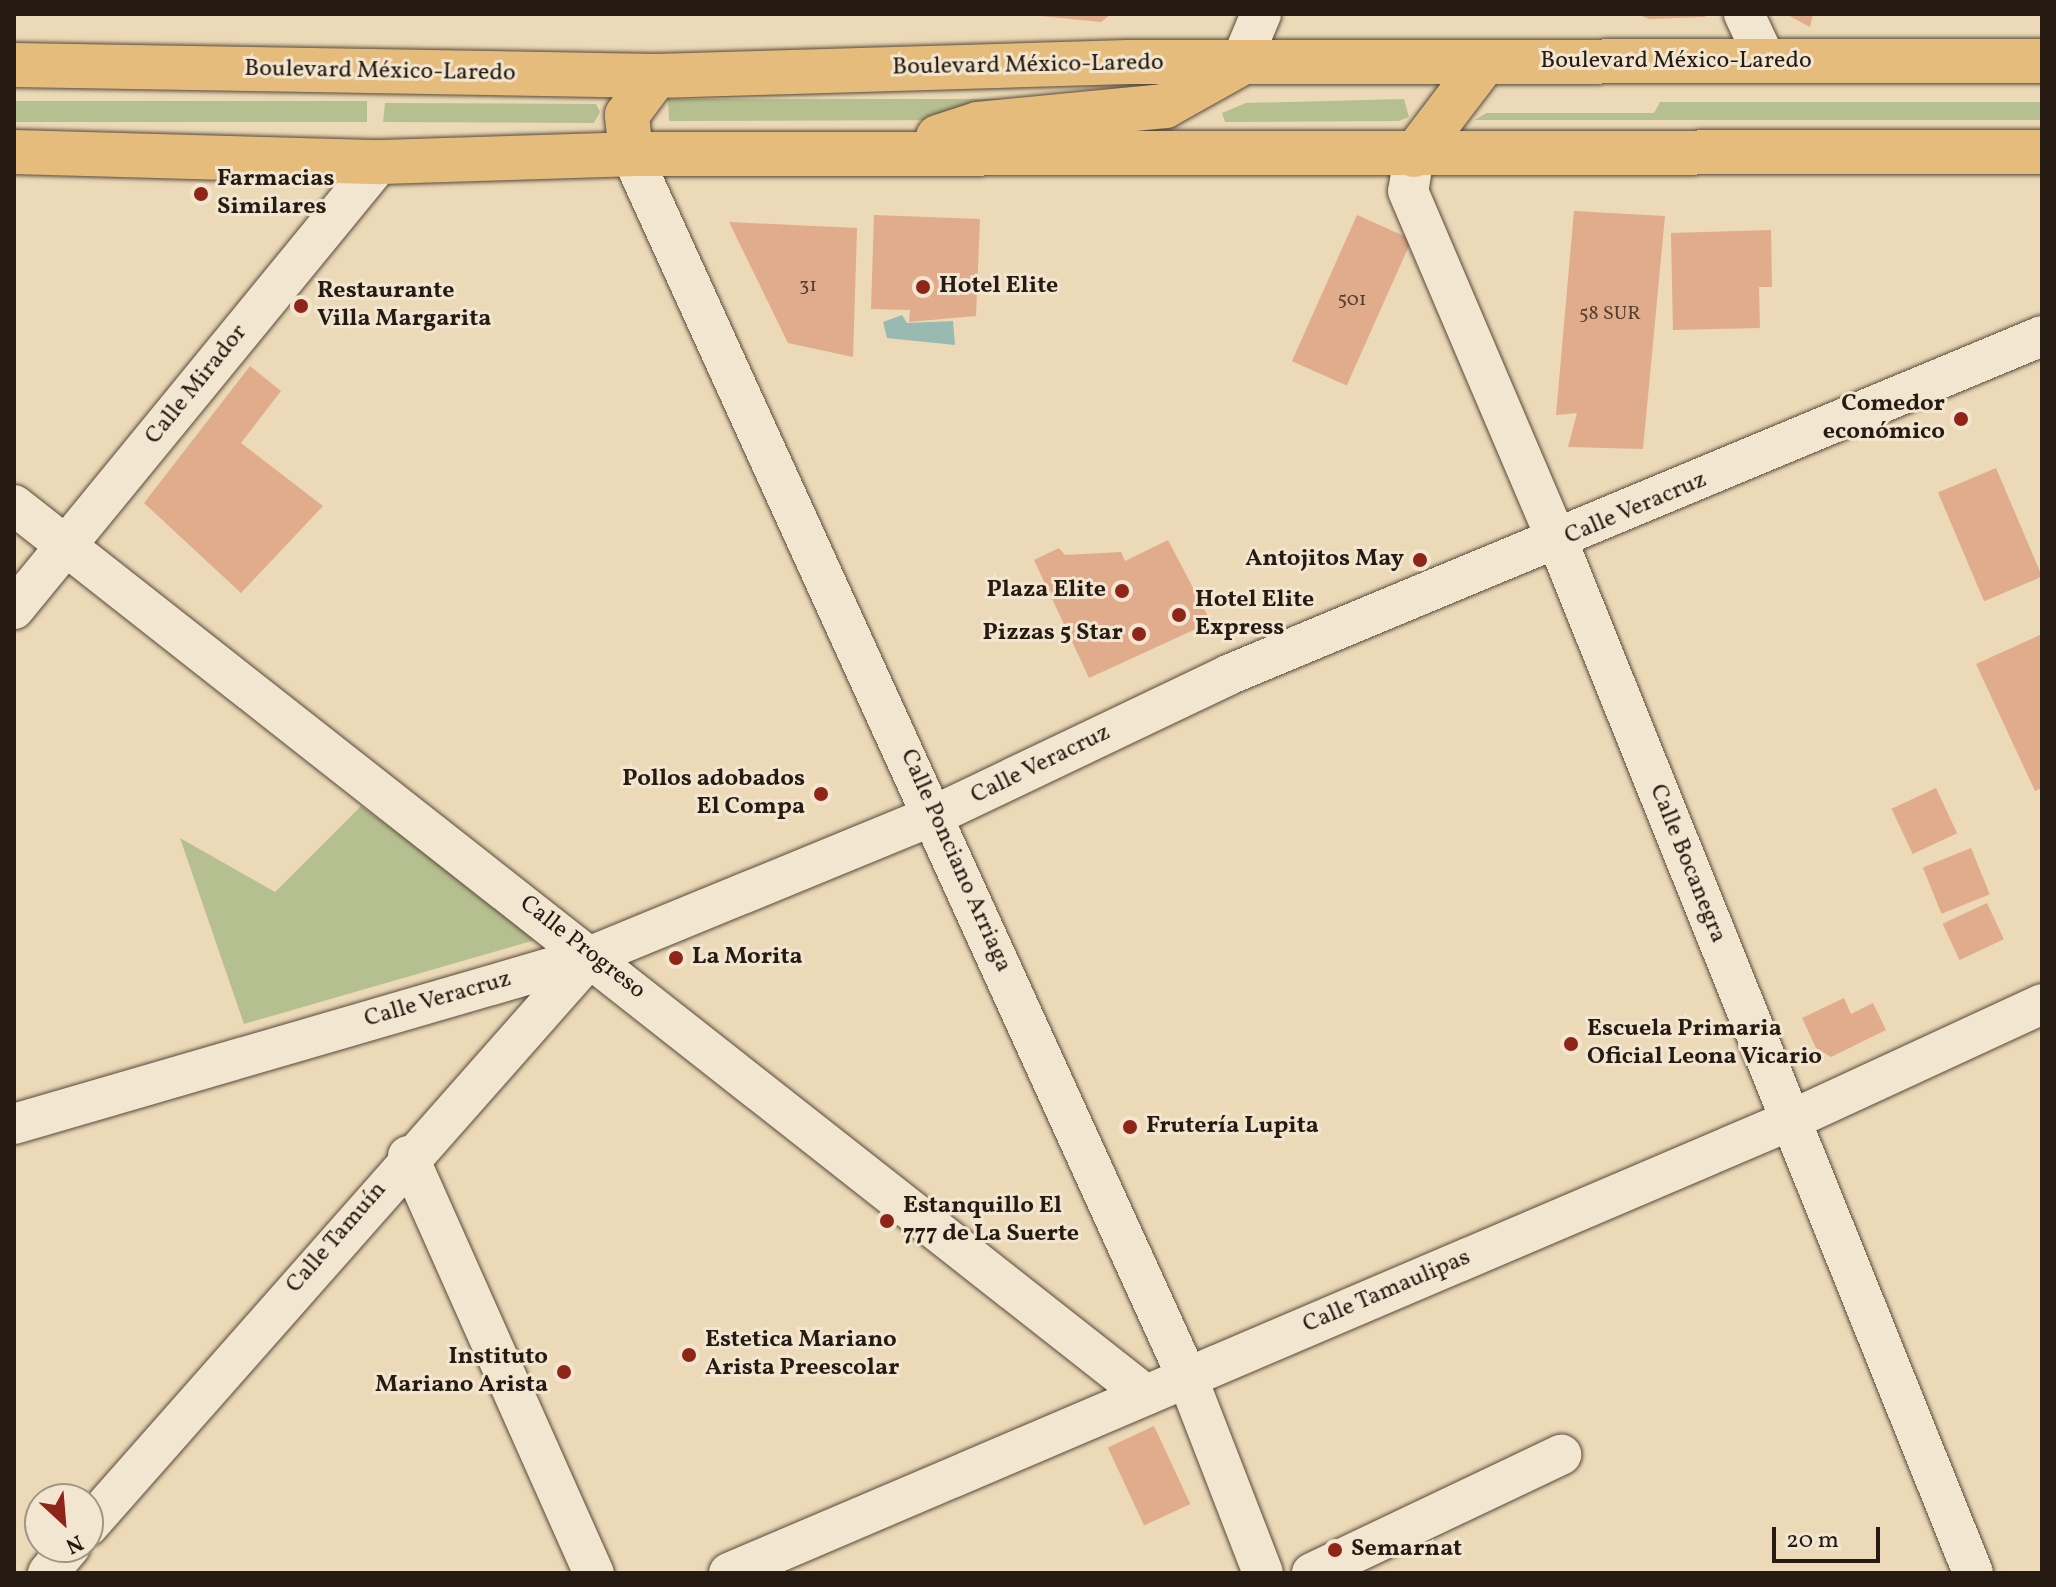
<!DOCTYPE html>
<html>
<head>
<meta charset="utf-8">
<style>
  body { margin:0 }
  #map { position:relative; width:2056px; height:1587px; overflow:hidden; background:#ecd9b7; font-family:Vollkorn,serif }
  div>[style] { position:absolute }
  .green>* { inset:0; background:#b6bf8f; transform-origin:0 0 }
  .water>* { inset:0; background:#99bab2 }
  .building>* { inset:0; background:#e0ac8c; transform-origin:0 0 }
  .roads { filter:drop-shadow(0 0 2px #574a3b) drop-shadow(0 0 2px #574a3b) }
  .minor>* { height:40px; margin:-20px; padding:0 20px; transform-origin:20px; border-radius:20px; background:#f3e6d0 }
  .primary>* { height:44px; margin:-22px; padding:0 22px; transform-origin:22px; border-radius:22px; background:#e6bc7c }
  .dots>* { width:22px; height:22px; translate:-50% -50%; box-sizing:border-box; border:4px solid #f3e6d0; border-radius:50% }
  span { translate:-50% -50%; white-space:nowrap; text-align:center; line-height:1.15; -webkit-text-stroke:6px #f3e6d0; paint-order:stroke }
  .number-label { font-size:20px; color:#543f30 }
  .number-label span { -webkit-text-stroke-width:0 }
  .street-label { font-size:24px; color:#251b12 }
  .poi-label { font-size:24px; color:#251b12; font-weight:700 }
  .left { translate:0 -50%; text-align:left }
  .right { translate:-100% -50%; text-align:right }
  .frame { position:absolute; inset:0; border:16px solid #251b12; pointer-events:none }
  .north { position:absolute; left:24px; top:1483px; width:80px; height:80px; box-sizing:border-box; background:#f3e6d0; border:2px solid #a19584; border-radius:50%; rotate:154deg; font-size:22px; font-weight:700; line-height:32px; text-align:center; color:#251b12 }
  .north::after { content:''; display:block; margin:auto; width:28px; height:36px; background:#8f2418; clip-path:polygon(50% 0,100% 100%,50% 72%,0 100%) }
  .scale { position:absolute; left:1772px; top:1527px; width:108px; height:36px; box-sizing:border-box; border:4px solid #251b12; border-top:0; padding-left:10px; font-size:24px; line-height:28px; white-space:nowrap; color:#251b12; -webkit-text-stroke:6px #f3e6d0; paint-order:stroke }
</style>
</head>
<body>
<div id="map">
  <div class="green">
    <div style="clip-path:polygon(668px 99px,1176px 99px,959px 120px,669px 121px)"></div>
    <div style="clip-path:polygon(1404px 99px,1409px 117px,1399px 121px,1225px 122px,1222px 113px,1246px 103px)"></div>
    <div style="left:14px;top:101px;width:353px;height:21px"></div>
    <div style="clip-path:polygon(1660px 102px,2042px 102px,2042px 120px,1475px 120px,1486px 113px,1654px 113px)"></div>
    <div style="clip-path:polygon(385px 103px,596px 104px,600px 112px,594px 123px,383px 122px)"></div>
    <div style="clip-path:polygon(361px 806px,542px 938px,244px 1024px,180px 838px,275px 892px)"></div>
  </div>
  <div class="water">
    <div style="clip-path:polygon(902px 315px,907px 323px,953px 321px,955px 345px,887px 338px,883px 322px)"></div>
  </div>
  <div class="building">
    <div style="clip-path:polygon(1020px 14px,1111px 14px,1101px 22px)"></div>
    <div style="clip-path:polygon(1637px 14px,1705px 14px,1705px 17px,1649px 19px)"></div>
    <div style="clip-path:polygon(1786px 14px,1813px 14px,1810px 27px)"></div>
    <div style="clip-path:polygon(1574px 211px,1665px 216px,1643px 449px,1568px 447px,1577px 413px,1556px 415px)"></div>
    <div style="clip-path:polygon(874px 215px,980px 219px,976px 316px,909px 322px,910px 310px,871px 309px)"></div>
    <div style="left:1357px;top:215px;width:60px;height:160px;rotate:24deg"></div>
    <div style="clip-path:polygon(729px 222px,857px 228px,853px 357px,788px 343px)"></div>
    <div style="clip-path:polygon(1771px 230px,1772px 287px,1759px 287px,1760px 328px,1673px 330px,1671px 233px)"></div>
    <div style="clip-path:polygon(250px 366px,281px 391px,241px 443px,323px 506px,241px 593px,144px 503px)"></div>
    <div style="left:1996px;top:468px;width:118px;height:63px;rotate:67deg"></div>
    <div style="clip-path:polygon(1168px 540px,1211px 622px,1089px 678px,1034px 560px,1059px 548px,1065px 555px,1121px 552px,1125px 561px)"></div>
    <div style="clip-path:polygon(2042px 634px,2042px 788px,2035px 791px,1976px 664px)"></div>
    <div style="left:1936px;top:788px;width:50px;height:49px;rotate:65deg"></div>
    <div style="left:1971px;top:848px;width:50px;height:52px;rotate:68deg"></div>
    <div style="left:1987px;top:903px;width:40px;height:49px;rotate:65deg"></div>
    <div style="clip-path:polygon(1844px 998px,1851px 1014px,1873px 1003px,1886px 1030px,1831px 1057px,1816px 1048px,1802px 1018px)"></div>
    <div style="left:1154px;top:1426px;width:86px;height:51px;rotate:65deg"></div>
  </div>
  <div class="roads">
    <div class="minor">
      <div style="left:1744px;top:14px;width:52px;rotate:64.9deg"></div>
      <div style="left:1240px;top:64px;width:54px;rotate:-67.2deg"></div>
      <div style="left:631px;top:154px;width:1343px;rotate:65.55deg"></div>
      <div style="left:1187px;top:1377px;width:210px;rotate:68.8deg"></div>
      <div style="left:1414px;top:155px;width:36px;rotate:99deg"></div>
      <div style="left:1408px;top:191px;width:382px;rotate:66.9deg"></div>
      <div style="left:1558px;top:542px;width:1111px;rotate:68.07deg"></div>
      <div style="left:14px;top:505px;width:1440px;rotate:38.18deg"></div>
      <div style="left:14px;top:609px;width:578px;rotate:-50.69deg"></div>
      <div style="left:14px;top:1124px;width:601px;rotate:-16.23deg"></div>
      <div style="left:591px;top:956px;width:372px;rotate:-22.3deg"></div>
      <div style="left:935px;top:815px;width:325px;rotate:-25.5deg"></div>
      <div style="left:1228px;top:675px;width:882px;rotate:-22.61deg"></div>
      <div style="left:408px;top:1156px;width:457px;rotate:66deg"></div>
      <div style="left:88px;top:1526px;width:762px;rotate:-48.57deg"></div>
      <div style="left:48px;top:1573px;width:34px;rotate:-50deg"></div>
      <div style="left:729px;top:1573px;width:1152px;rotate:-23.09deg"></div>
      <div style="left:1789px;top:1121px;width:279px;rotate:-24.8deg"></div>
      <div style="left:1312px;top:1573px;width:276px;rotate:-25.4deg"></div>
    </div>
    <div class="primary">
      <div style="left:14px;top:65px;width:642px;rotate:0.98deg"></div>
      <div style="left:656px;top:76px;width:472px;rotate:-1.7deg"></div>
      <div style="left:1128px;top:62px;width:914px;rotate:-0.06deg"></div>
      <div style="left:938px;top:137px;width:42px;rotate:-18deg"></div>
      <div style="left:978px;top:124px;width:188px;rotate:-5.5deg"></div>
      <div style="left:1165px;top:106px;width:86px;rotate:-29.2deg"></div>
      <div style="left:14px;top:152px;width:366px;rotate:1.6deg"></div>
      <div style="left:380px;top:162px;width:251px;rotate:-1.8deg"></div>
      <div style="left:631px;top:154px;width:1411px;rotate:-0.08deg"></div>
      <div style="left:631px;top:154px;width:39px;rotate:-96deg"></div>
      <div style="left:627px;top:115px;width:49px;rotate:-53.4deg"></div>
      <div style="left:1414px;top:155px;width:116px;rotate:-52.7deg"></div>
    </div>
  </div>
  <div class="dots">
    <div style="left:201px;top:194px;background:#8f2418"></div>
    <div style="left:923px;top:287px;background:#8f2418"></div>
    <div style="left:301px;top:306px;background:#8f2418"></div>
    <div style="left:1961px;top:419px;background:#8f2418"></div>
    <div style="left:1420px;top:560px;background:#8f2418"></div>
    <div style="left:1122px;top:591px;background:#8f2418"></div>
    <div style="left:1179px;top:615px;background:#8f2418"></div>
    <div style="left:1139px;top:634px;background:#8f2418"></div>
    <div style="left:821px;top:794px;background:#8f2418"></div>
    <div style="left:676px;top:958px;background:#8f2418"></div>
    <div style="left:1571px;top:1044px;background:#8f2418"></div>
    <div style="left:1130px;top:1127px;background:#8f2418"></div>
    <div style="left:887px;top:1221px;background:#8f2418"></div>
    <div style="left:689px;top:1355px;background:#8f2418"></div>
    <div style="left:564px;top:1372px;background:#8f2418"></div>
    <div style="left:1335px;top:1550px;background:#8f2418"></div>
  </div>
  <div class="number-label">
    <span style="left:808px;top:286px">31</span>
    <span style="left:1352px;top:300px">501</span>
    <span style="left:1610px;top:314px">58 SUR</span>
  </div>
  <div class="street-label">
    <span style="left:1676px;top:62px">Boulevard México-Laredo</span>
    <span style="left:1028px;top:66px;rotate:-1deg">Boulevard México-Laredo</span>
    <span style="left:380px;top:72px;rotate:1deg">Boulevard México-Laredo</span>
    <span style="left:197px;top:385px;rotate:-51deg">Calle Mirador</span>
    <span style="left:1636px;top:509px;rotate:-23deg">Calle Veracruz</span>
    <span style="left:1041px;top:765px;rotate:-26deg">Calle Veracruz</span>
    <span style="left:955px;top:861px;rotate:66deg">Calle Ponciano Arriaga</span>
    <span style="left:1687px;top:864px;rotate:68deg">Calle Bocanegra</span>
    <span style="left:582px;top:948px;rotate:38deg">Calle Progreso</span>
    <span style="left:438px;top:1000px;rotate:-16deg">Calle Veracruz</span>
    <span style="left:337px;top:1238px;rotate:-49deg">Calle Tamuín</span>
    <span style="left:1387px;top:1292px;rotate:-23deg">Calle Tamaulipas</span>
  </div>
  <div class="poi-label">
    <span class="left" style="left:217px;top:194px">Farmacias<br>Similares</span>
    <span class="left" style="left:939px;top:287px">Hotel Elite</span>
    <span class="left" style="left:317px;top:306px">Restaurante<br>Villa Margarita</span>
    <span class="right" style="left:1945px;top:419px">Comedor<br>económico</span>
    <span class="right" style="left:1404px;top:560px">Antojitos May</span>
    <span class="right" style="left:1106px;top:591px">Plaza Elite</span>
    <span class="left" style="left:1195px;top:615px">Hotel Elite<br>Express</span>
    <span class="right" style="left:1123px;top:634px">Pizzas 5 Star</span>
    <span class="right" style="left:805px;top:794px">Pollos adobados<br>El Compa</span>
    <span class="left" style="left:692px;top:958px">La Morita</span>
    <span class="left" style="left:1587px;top:1044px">Escuela Primaria<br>Oficial Leona Vicario</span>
    <span class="left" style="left:1146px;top:1127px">Frutería Lupita</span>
    <span class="left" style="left:903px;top:1221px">Estanquillo El<br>777 de La Suerte</span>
    <span class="left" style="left:705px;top:1355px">Estetica Mariano<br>Arista Preescolar</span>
    <span class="right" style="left:548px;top:1372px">Instituto<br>Mariano Arista</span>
    <span class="left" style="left:1351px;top:1550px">Semarnat</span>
  </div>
  <div class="frame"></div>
  <div class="north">N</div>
  <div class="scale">20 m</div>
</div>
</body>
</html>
